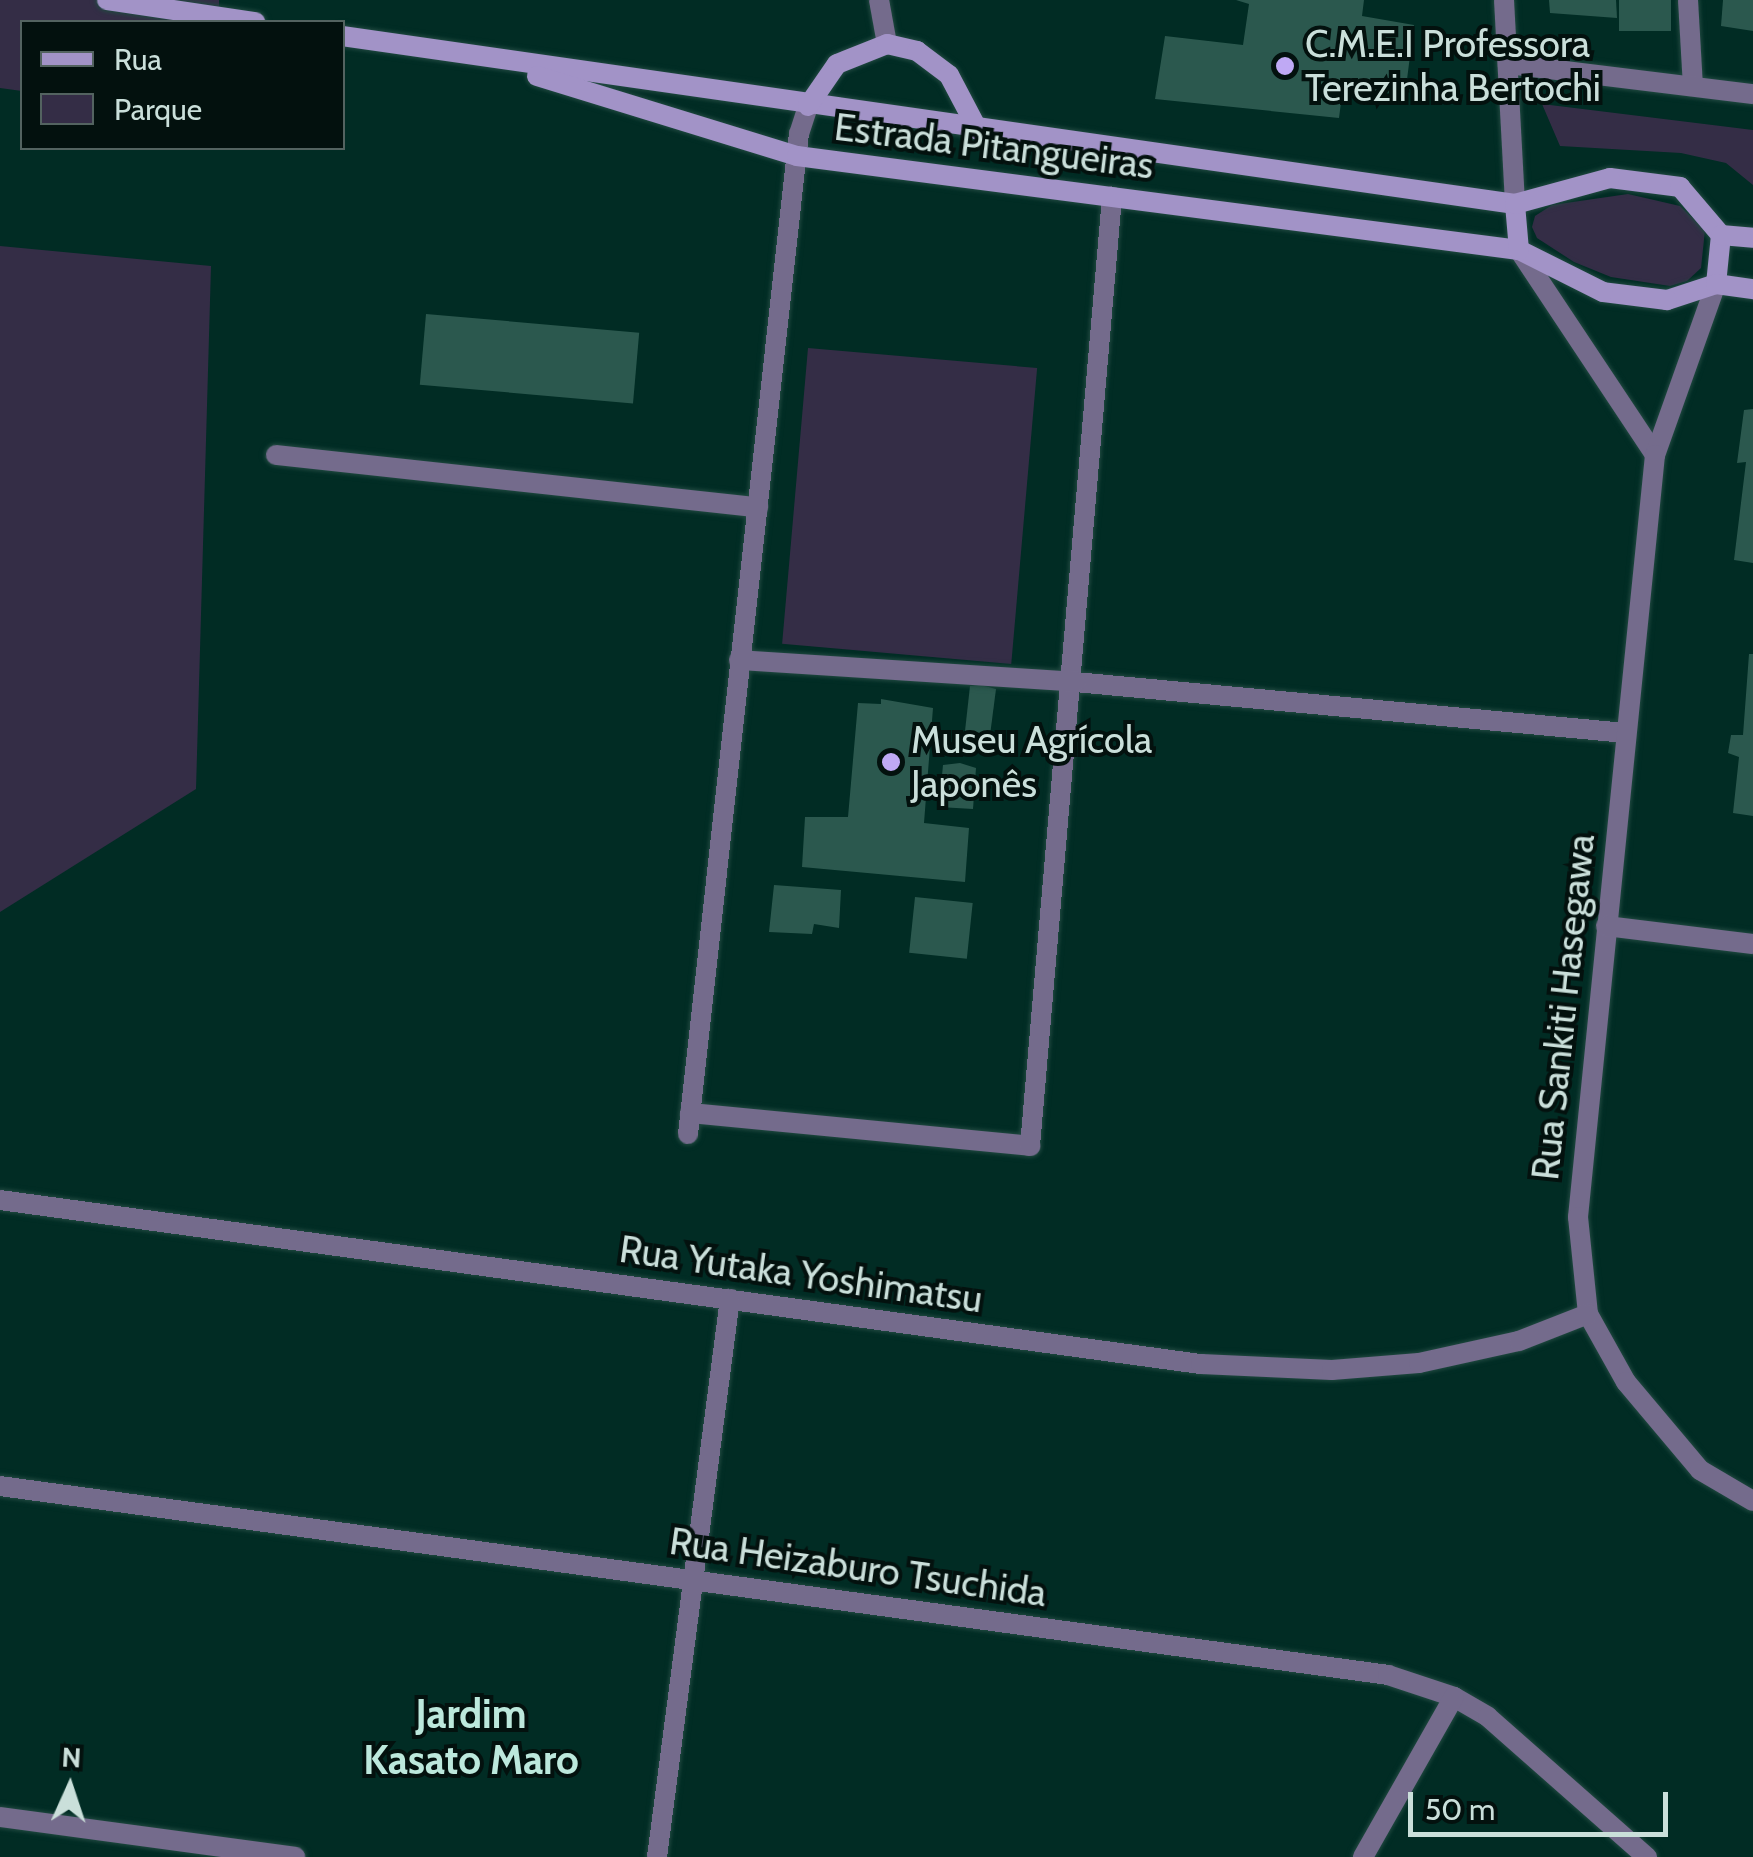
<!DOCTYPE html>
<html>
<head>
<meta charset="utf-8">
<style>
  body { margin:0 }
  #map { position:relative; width:1753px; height:1857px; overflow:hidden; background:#012c24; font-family:Cabin,sans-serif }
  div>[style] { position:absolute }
  .green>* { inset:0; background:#342d46; transform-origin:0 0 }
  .building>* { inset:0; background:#2b584e; transform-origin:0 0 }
  .roads { filter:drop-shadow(0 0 2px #214941) drop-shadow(0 0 2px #214941) }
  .lane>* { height:20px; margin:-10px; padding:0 10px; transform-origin:10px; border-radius:10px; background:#746b8c }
  .street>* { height:20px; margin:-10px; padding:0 10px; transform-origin:10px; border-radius:10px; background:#746b8c }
  .secondary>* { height:20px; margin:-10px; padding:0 10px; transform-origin:10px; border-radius:10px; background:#a293c7 }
  .dots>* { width:28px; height:28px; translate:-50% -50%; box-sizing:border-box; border:5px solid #03110e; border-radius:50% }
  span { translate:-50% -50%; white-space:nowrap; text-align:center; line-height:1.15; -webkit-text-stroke:8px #03110e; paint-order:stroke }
  .poi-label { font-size:38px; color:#cadfda }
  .left { translate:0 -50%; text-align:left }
  .street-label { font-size:38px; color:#cadfda }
  .neighbourhood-label { font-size:40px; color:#bce8dc; font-weight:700 }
  .legend { position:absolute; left:20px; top:20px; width:325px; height:130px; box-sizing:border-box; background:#03110e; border:2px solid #536360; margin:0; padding:12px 18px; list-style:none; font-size:30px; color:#cadfda }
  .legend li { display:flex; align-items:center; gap:20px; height:50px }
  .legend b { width:50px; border:2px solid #536360 }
  .north { position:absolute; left:20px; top:1737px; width:100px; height:100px; -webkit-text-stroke:8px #03110e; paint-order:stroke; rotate:3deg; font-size:28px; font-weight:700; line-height:40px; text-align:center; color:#cadfda }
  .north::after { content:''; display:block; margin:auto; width:35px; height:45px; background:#cadfda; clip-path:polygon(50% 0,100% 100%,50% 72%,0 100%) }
  .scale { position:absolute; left:1408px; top:1792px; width:260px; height:45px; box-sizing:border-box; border:5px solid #cadfda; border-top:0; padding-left:12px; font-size:30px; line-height:35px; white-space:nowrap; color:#cadfda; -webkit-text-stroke:8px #03110e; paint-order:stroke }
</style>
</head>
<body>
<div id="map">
  <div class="green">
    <div style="clip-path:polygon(0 0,219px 0,219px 22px,22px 22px,22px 91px,0 88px)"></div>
    <div style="clip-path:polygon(1542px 104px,1753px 130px,1753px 185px,1726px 163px,1681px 153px,1560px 146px)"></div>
    <div style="clip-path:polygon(1628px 194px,1680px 206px,1705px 230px,1701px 268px,1687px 281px,1670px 286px,1611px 277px,1574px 262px,1537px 238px,1532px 227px,1535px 216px,1552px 205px)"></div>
    <div style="clip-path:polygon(0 246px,211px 266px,196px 789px,0 912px)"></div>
    <div style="left:808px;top:348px;width:230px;height:297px;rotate:5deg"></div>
  </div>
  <div class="building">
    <div style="clip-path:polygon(1236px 0,1364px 0,1362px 16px,1414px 25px,1405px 95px,1343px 87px,1339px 118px,1155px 99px,1165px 36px,1243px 45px,1249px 4px)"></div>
    <div style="clip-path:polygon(1549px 0,1616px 0,1617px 18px,1550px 13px)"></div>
    <div style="left:1619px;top:0;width:52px;height:31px"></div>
    <div style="clip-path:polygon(1723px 0,1753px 0,1753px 31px,1721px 26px)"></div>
    <div style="left:426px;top:314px;width:214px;height:71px;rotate:5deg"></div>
    <div style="clip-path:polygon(1753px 409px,1753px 563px,1734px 560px,1746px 462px,1737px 463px,1744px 410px)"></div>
    <div style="clip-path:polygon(1749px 654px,1753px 654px,1753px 816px,1733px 813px,1739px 757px,1728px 753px,1731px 735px,1743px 735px)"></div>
    <div style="clip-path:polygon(981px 685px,996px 689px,989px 743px,964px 740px,970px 686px)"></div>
    <div style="clip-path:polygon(881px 699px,933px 708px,924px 823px,969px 828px,965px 882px,802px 867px,805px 817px,848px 817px,858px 703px,881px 704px)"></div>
    <div style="clip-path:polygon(960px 763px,976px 768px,973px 809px,939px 807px,943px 765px)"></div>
    <div style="clip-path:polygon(774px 885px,841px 890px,839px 928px,814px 924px,812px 934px,769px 932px)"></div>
    <div style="left:915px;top:897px;width:58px;height:56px;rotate:6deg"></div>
  </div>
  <div class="roads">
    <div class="lane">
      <div style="left:1688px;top:0;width:86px;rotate:86.7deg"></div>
      <div style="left:1075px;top:682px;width:553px;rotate:5.29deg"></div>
      <div style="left:690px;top:1113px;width:342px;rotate:5.5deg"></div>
      <div style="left:1030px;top:1146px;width:953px;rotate:-85.06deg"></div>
    </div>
    <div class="street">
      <div style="left:879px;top:0;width:45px;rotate:79.7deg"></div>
      <div style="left:1504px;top:0;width:204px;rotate:86.9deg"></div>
      <div style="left:1508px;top:64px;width:247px;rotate:7deg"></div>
      <div style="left:1519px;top:250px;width:246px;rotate:56.4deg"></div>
      <div style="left:1716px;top:284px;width:182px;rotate:109.6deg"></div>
      <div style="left:1655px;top:455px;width:766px;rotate:95.77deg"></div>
      <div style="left:1578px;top:1217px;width:98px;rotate:84.1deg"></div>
      <div style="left:1588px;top:1314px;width:78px;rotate:60.8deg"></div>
      <div style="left:1626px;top:1382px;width:115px;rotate:49.9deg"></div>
      <div style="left:1700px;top:1470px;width:61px;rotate:30.3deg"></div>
      <div style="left:276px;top:455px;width:485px;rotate:6.2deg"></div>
      <div style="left:739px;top:660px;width:337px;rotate:3.7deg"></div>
      <div style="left:1606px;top:926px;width:148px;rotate:7deg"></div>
      <div style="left:688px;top:1134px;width:1006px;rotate:-83.67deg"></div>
      <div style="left:799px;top:134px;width:29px;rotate:-72deg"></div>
      <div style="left:0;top:1200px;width:1212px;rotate:7.78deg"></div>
      <div style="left:1201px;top:1364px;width:131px;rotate:2.6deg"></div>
      <div style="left:1332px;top:1370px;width:87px;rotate:-4.6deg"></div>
      <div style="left:1419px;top:1363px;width:102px;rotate:-12.4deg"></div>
      <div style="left:1519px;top:1341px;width:74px;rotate:-21.4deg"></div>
      <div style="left:0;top:1486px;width:1401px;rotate:7.75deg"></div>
      <div style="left:1388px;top:1675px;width:70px;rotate:18.4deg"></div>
      <div style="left:1454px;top:1697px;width:39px;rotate:30deg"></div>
      <div style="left:1488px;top:1717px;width:212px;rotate:41.4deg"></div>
      <div style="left:0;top:1817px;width:298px;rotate:7.7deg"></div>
      <div style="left:657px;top:1857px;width:563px;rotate:-82.55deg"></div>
      <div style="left:1363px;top:1857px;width:184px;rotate:-60.4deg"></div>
    </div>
    <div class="secondary">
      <div style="left:107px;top:0;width:150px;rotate:8.5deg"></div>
      <div style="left:342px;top:36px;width:1185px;rotate:8.15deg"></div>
      <div style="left:537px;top:76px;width:272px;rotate:17.1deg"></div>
      <div style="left:797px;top:156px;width:728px;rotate:7.42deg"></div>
      <div style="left:808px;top:106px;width:51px;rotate:-55.4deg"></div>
      <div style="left:837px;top:64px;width:54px;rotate:-21.8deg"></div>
      <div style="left:887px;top:44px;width:31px;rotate:13deg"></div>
      <div style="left:917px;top:51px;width:40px;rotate:37deg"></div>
      <div style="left:949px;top:75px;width:62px;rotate:62.2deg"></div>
      <div style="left:1610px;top:178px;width:71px;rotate:7.3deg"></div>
      <div style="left:1680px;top:187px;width:63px;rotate:49.5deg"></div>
      <div style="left:1721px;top:235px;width:49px;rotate:95.8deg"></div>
      <div style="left:1716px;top:284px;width:52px;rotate:161.9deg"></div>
      <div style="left:1667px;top:300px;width:64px;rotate:-172.9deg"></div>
      <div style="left:1603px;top:292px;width:94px;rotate:-153.4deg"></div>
      <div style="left:1519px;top:250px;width:46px;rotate:-95deg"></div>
      <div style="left:1515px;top:204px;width:98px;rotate:-15.3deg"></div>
      <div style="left:1721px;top:235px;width:32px;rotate:5deg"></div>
      <div style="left:1716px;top:284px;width:37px;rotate:8deg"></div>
    </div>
  </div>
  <div class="dots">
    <div style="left:1285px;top:66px;background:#bfa9f4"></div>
    <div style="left:891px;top:762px;background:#bfa9f4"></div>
  </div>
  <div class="poi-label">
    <span class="left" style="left:1305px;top:66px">C.M.E.I Professora<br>Terezinha Bertochi</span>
    <span class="left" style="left:911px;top:762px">Museu Agrícola<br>Japonês</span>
  </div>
  <div class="street-label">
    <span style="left:994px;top:146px;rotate:7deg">Estrada Pitangueiras</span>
    <span style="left:1563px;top:1007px;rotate:-84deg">Rua Sankiti Hasegawa</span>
    <span style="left:801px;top:1274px;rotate:8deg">Rua Yutaka Yoshimatsu</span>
    <span style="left:858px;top:1567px;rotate:8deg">Rua Heizaburo Tsuchida</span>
  </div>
  <div class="neighbourhood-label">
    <span style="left:471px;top:1737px">Jardim<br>Kasato Maro</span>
  </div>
  <ul class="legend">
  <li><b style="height:12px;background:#a293c7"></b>Rua</li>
  <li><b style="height:28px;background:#342d46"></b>Parque</li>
  </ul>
  <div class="north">N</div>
  <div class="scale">50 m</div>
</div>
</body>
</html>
